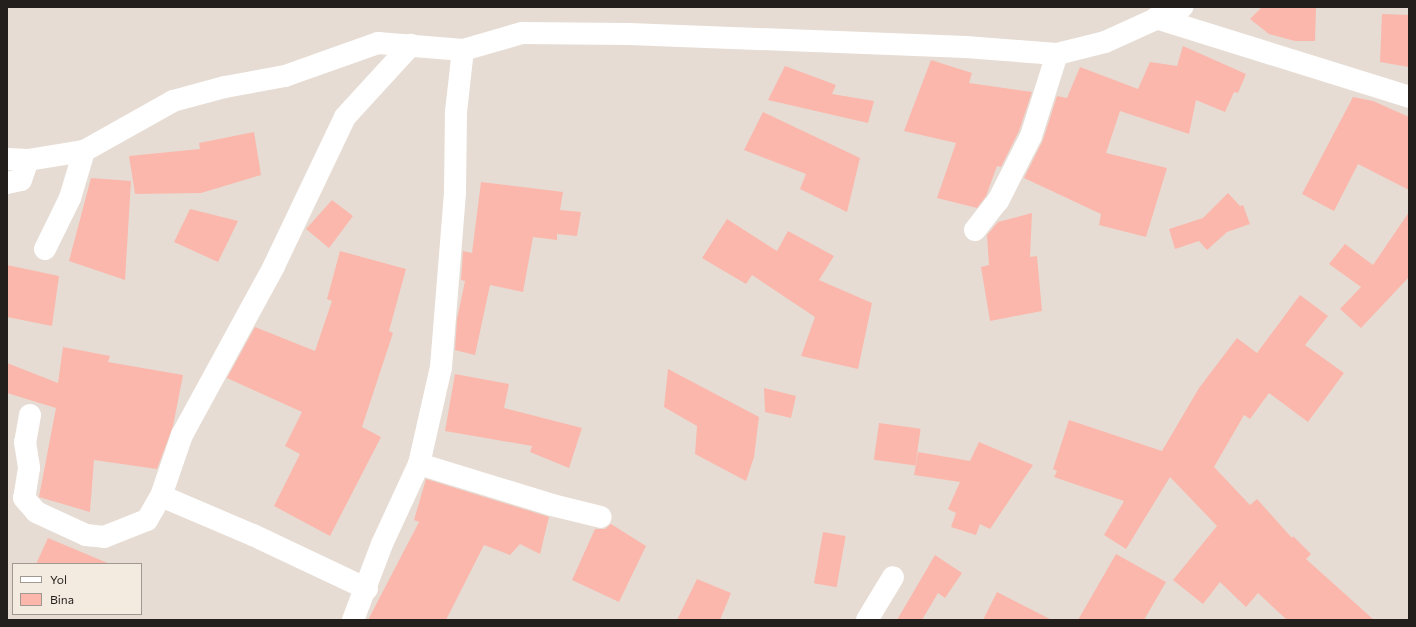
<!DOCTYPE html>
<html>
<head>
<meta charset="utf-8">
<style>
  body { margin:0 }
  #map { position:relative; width:1416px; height:627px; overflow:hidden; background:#e6dcd3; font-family:Commissioner,sans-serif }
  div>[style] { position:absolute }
  .building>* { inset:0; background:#fbb7ac; transform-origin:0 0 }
  .minor>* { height:22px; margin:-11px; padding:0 11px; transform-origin:11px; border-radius:11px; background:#fff }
  .secondary>* { height:22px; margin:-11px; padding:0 11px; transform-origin:11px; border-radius:11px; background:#fff }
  span { translate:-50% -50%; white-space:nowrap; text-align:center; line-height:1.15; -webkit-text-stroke:3px #f3eae0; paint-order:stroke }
  .frame { position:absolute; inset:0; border:8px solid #231f1c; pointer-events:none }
  .legend { position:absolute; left:12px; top:563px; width:130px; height:52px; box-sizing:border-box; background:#f3eae0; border:1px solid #a09992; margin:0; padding:5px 7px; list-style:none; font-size:12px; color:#231f1c }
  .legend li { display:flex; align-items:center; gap:8px; height:20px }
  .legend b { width:20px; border:1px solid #a09992 }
</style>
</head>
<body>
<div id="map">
  <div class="building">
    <div style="clip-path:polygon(1262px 7px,1316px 7px,1315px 41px,1295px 41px,1269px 34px,1250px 19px)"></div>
    <div style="clip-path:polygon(1382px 14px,1409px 15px,1409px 67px,1380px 62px)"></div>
    <div style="clip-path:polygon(1183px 46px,1246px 74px,1238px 93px,1234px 92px,1225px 112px,1196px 100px,1189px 134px,1120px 111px,1106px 153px,1167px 168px,1146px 237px,1099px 225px,1101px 214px,1024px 178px,1043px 140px,1057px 96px,1067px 98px,1080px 67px,1138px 89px,1150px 62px,1177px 66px)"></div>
    <div style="clip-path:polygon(931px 60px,972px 73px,969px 83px,1032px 92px,1019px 131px,1001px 167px,997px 166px,986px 196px,977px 208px,937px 198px,956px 143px,904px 131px)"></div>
    <div style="clip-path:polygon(785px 66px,836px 85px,832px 94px,874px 101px,868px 123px,768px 100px)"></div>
    <div style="clip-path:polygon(1353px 97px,1373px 101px,1409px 117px,1409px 190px,1358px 164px,1334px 211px,1302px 194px)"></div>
    <div style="clip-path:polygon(763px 112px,860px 158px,847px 212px,800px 189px,806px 174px,744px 150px)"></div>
    <div style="clip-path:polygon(254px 132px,261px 175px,201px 193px,135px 194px,129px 156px,200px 149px,199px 143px)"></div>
    <div style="clip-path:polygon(91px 178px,131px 181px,125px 280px,69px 261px)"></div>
    <div style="clip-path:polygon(481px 182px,563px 192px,560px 210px,581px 212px,577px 236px,557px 234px,557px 240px,533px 237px,523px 292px,490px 285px,475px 355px,455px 350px,457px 319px,465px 281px,461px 280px,463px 251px,472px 253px)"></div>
    <div style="clip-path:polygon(1228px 193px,1240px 206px,1243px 205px,1250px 224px,1227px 232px,1207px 250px,1199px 241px,1175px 249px,1169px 229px,1203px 218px)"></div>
    <div style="clip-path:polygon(332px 200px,353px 216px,329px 248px,306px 229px)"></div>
    <div style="clip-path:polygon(190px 209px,238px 221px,218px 262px,174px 242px)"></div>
    <div style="clip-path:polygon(1409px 212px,1409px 277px,1361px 328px,1340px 309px,1361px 287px,1329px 264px,1345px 244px,1373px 265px)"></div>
    <div style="clip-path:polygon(1032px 213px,1030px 257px,1037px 256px,1042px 311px,990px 321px,981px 267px,989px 265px,987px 235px,998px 222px)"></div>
    <div style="clip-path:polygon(727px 219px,777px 251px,788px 231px,834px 256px,819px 280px,872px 303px,858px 369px,801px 356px,815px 317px,752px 275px,746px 284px,702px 258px)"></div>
    <div style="clip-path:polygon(340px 251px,406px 269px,389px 331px,393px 333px,362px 427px,381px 437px,330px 536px,274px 506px,300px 454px,285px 446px,302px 412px,227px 378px,255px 327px,315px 351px,332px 301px,327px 299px)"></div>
    <div style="clip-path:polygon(7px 265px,59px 276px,52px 326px,7px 317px)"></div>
    <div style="clip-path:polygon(1300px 295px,1328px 316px,1305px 345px,1344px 373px,1308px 422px,1269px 393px,1250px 419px,1244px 415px,1214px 467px,1250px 505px,1257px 499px,1292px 538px,1293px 536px,1311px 554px,1306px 559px,1374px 620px,1287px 620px,1258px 593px,1246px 607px,1220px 582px,1203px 604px,1173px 580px,1217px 526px,1170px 477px,1126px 549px,1104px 535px,1124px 501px,1054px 477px,1057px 471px,1053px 469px,1069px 420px,1162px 451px,1199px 388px,1237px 338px,1257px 353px)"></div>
    <div style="clip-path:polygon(63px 347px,110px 356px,108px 362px,183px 375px,173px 426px,157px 469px,94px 460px,90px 512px,39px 497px,56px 408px,7px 393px,7px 363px,58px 383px)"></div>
    <div style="clip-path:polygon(668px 369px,759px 417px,754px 457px,746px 481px,695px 454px,697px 426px,664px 407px)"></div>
    <div style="clip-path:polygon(455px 374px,509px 384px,504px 408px,582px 428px,569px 468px,530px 452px,532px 446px,445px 431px)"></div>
    <div style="clip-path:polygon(764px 388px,796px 396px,791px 418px,765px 412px)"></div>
    <div style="left:879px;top:423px;width:42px;height:37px;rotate:8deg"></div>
    <div style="clip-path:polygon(979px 442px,1033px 465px,990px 529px,980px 524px,976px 535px,951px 527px,956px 513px,948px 509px,960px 482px,914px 475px,918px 452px,970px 461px)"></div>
    <div style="clip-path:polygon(426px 479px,549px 517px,540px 554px,520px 544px,510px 555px,484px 545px,446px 620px,368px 620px,419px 522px,414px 520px)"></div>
    <div style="clip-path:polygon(611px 524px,646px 546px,619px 602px,572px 580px,595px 529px,605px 529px)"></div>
    <div style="left:823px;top:532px;width:23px;height:52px;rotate:10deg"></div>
    <div style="clip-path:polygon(48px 538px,110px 564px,36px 564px)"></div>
    <div style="clip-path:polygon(1116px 554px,1166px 582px,1144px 620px,1078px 620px)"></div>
    <div style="clip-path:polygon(935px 555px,962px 573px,945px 598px,938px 593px,922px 620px,897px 620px)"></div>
    <div style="clip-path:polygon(697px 579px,731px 593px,720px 620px,677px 620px)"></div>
    <div style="clip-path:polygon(997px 592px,1052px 620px,983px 620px)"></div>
  </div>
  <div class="minor">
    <div style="left:1156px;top:18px;width:265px;rotate:17.3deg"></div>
    <div style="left:7px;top:159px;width:21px;rotate:3deg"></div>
    <div style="left:28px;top:160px;width:57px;rotate:-9.1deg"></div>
    <div style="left:84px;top:151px;width:102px;rotate:-29.3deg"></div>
    <div style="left:173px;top:101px;width:54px;rotate:-15.1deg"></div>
    <div style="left:225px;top:87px;width:61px;rotate:-10.4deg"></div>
    <div style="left:285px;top:76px;width:99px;rotate:-19.5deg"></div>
    <div style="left:378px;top:43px;width:85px;rotate:4.7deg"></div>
    <div style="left:975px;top:230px;width:37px;rotate:-52deg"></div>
    <div style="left:998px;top:201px;width:73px;rotate:-63.1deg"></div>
    <div style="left:1031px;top:136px;width:86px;rotate:-72.4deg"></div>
    <div style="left:30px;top:415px;width:27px;rotate:100deg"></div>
    <div style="left:25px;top:442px;width:26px;rotate:81deg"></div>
    <div style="left:29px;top:468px;width:30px;rotate:99deg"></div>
    <div style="left:24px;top:498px;width:18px;rotate:49deg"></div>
    <div style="left:36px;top:512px;width:55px;rotate:24.7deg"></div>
    <div style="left:86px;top:535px;width:18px;rotate:6deg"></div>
    <div style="left:104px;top:537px;width:46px;rotate:-21.6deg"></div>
    <div style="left:147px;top:520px;width:28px;rotate:-60deg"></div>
    <div style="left:161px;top:496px;width:65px;rotate:-71deg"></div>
    <div style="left:182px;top:435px;width:192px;rotate:-61.4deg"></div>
    <div style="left:274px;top:266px;width:165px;rotate:-64.5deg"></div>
    <div style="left:345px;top:117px;width:98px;rotate:-47.5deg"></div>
    <div style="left:161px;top:496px;width:100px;rotate:23deg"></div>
    <div style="left:253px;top:535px;width:126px;rotate:25.3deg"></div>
    <div style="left:867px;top:620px;width:50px;rotate:-58.8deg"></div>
  </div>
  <div class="secondary">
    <div style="left:7px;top:183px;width:14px;rotate:-12deg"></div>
    <div style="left:21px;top:180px;width:21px;rotate:-71deg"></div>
    <div style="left:45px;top:249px;width:57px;rotate:-63.9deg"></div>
    <div style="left:70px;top:198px;width:49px;rotate:-73.4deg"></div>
    <div style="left:419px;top:464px;width:139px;rotate:17.1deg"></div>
    <div style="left:552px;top:505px;width:50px;rotate:13.8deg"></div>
    <div style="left:353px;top:620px;width:81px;rotate:-69.1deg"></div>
    <div style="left:382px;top:544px;width:88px;rotate:-65.2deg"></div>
    <div style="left:419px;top:464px;width:99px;rotate:-77.2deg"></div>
    <div style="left:441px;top:367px;width:176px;rotate:-85.4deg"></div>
    <div style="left:455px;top:192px;width:80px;rotate:-89.3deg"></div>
    <div style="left:456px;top:112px;width:62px;rotate:-83.6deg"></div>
    <div style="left:463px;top:50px;width:61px;rotate:-16.1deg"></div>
    <div style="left:522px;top:33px;width:107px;rotate:0.5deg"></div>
    <div style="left:629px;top:34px;width:337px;rotate:2.2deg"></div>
    <div style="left:966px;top:47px;width:91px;rotate:4.4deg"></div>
    <div style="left:1057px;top:54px;width:49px;rotate:-14deg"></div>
    <div style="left:1105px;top:42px;width:85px;rotate:-24.4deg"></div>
  </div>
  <div class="frame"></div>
  <ul class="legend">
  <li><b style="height:5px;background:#fff"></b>Yol</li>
  <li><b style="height:11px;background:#fbb7ac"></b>Bina</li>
  </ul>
</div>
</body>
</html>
